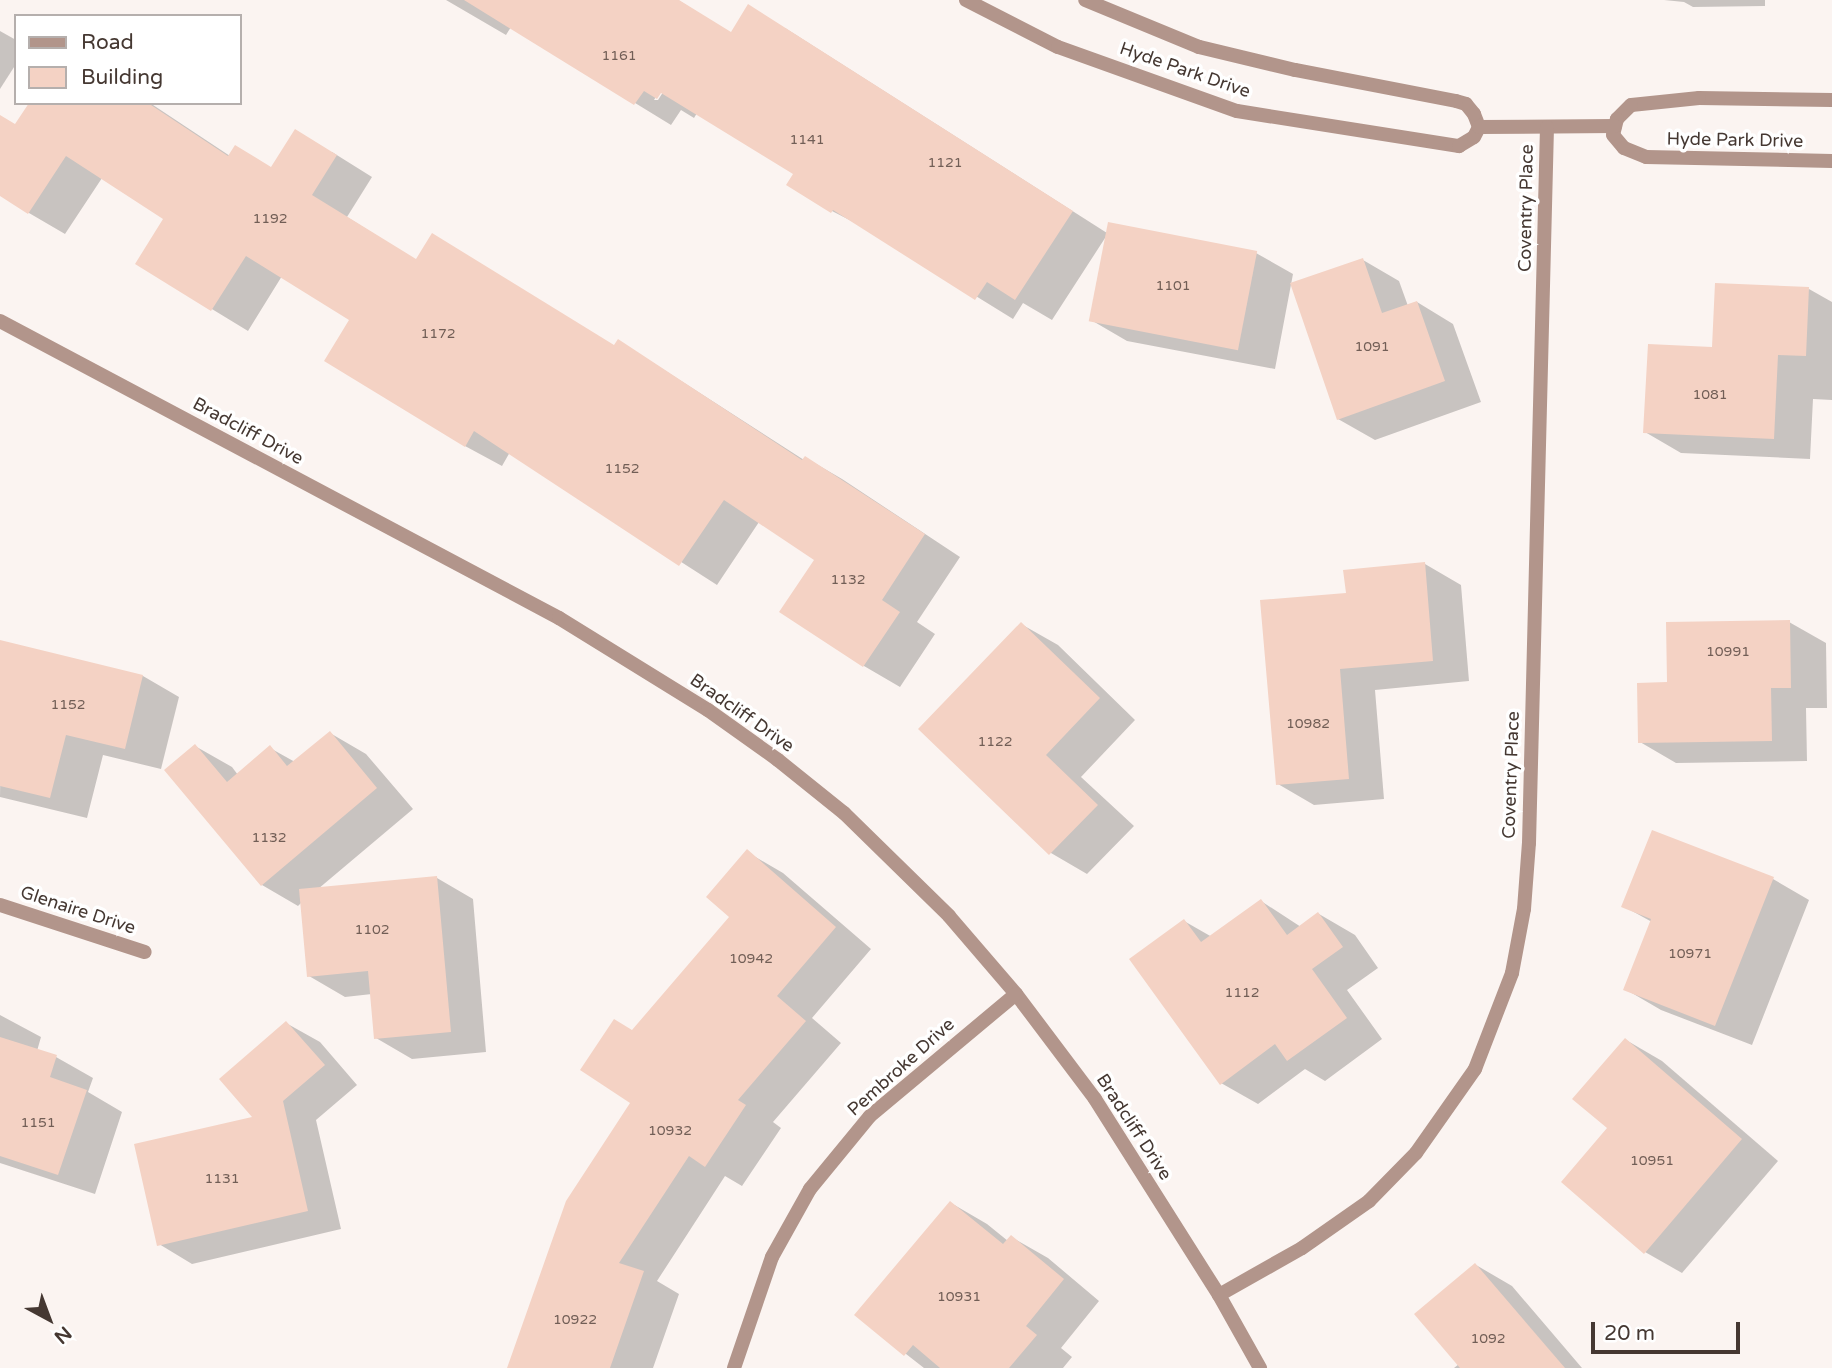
<!DOCTYPE html>
<html>
<head>
<meta charset="utf-8">
<style>
  body { margin:0 }
  #map { position:relative; width:1832px; height:1368px; overflow:hidden; background:#fbf4f1; font-family:"Varela Round",sans-serif }
  div>[style] { position:absolute }
  .shadow>* { inset:0; background:#0003 }
  .building>* { inset:0; background:#f4d2c4; transform-origin:0 0 }
  .minor>* { height:14px; margin:-7px; padding:0 7px; transform-origin:7px; border-radius:7px; background:#b2958b }
  span { translate:-50% -50%; white-space:nowrap; text-align:center; line-height:1.15; -webkit-text-stroke:7px #fff; paint-order:stroke }
  .number-label { font-size:14px; color:#715e56 }
  .number-label span { -webkit-text-stroke-width:0 }
  .street-label { font-size:18px; color:#453832 }
  .legend { position:absolute; left:14px; top:14px; width:228px; height:91px; box-sizing:border-box; background:#fff; border:2px solid #b5afad; margin:0; padding:9px 12px; list-style:none; font-size:21px; color:#453832 }
  .legend li { display:flex; align-items:center; gap:14px; height:35px }
  .legend b { width:35px; border:2px solid #b5afad }
  .north { position:absolute; left:14px; top:1284px; width:70px; height:70px; -webkit-text-stroke:5px #fff; paint-order:stroke; rotate:139deg; font-size:19px; font-weight:700; line-height:28px; text-align:center; color:#453832 }
  .north::after { content:''; display:block; margin:auto; width:24px; height:32px; background:#453832; clip-path:polygon(50% 0,100% 100%,50% 72%,0 100%) }
  .scale { position:absolute; left:1591px; top:1322px; width:149px; height:32px; box-sizing:border-box; border:4px solid #453832; border-top:0; padding-left:9px; font-size:21px; line-height:24px; white-space:nowrap; color:#453832; -webkit-text-stroke:5px #fff; paint-order:stroke }
</style>
</head>
<body>
<div id="map">
  <div class="shadow">
    <div style="clip-path:polygon(evenodd,446px 0,678px 0,732px 34px,785px 28px,1107px 233px,1256px 253px,1293px 274px,1275px 369px,1127px 341px,1091px 320px,1107px 235px,1052px 320px,1023px 303px,1013px 319px,869px 230px,832px 211px,795px 173px,697px 113px,694px 118px,681px 110px,671px 125px,511px 27px,506px 35px,446px 0,664px 84px,667px 86px,658px 100px,654px 100px,664px 84px)"></div>
    <div style="clip-path:polygon(1664px 0,1765px 0,1765px 6px,1693px 7px,1684px 2px)"></div>
    <div style="clip-path:polygon(0 31px,16px 40px,16px 64px,0 89px)"></div>
    <div style="clip-path:polygon(31px 103px,150px 103px,230px 156px,272px 168px,332px 152px,372px 177px,347px 217px,417px 261px,615px 346px,619px 341px,804px 460px,806px 458px,842px 479px,960px 557px,917px 622px,935px 634px,900px 687px,864px 666px,816px 560px,759px 522px,717px 585px,510px 452px,502px 466px,465px 446px,352px 320px,282px 276px,248px 331px,138px 264px,166px 219px,102px 178px,65px 234px,29px 213px,0 194px,0 150px)"></div>
    <div style="clip-path:polygon(1363px 260px,1399px 281px,1408px 306px,1417px 302px,1453px 324px,1481px 402px,1375px 440px,1338px 419px)"></div>
    <div style="clip-path:polygon(1809px 289px,1832px 302px,1832px 400px,1813px 399px,1810px 459px,1681px 453px,1645px 432px,1713px 349px)"></div>
    <div style="clip-path:polygon(1425px 564px,1461px 585px,1469px 681px,1375px 690px,1384px 799px,1314px 805px,1278px 784px,1347px 595px)"></div>
    <div style="clip-path:polygon(1789px 622px,1826px 643px,1827px 708px,1806px 708px,1807px 761px,1676px 763px,1640px 742px,1669px 683px)"></div>
    <div style="clip-path:polygon(1021px 624px,1058px 645px,1135px 720px,1081px 777px,1134px 826px,1087px 874px,1051px 853px)"></div>
    <div style="clip-path:polygon(2px 643px,143px 676px,179px 697px,161px 769px,103px 755px,87px 818px,0 797px)"></div>
    <div style="clip-path:polygon(330px 733px,366px 754px,413px 809px,318px 889px,437px 878px,473px 899px,486px 1052px,412px 1059px,376px 1038px,372px 994px,345px 997px,309px 976px,302px 902px,298px 906px,262px 885px,195px 746px,232px 767px,238px 775px,270px 748px,295px 762px)"></div>
    <div style="clip-path:polygon(747px 852px,783px 873px,871px 949px,812px 1018px,841px 1043px,773px 1122px,781px 1128px,742px 1186px,725px 1176px,657px 1281px,679px 1294px,653px 1368px,509px 1368px,633px 1102px,633px 1032px,732px 917px)"></div>
    <div style="clip-path:polygon(1773px 879px,1809px 900px,1752px 1045px,1661px 1010px,1625px 989px,1652px 922px,1623px 906px)"></div>
    <div style="clip-path:polygon(1261px 901px,1301px 927px,1319px 914px,1355px 935px,1378px 968px,1347px 990px,1382px 1039px,1325px 1081px,1305px 1069px,1258px 1104px,1221px 1083px,1184px 921px,1212px 937px)"></div>
    <div style="clip-path:polygon(0 1015px,41px 1037px,37px 1051px,56px 1057px,93px 1078px,88px 1092px,122px 1112px,95px 1194px,0 1163px)"></div>
    <div style="clip-path:polygon(286px 1023px,320px 1042px,357px 1085px,316px 1120px,341px 1229px,192px 1264px,159px 1244px,255px 1118px)"></div>
    <div style="clip-path:polygon(1626px 1040px,1662px 1061px,1778px 1161px,1682px 1273px,1645px 1252px,1609px 1128px)"></div>
    <div style="clip-path:polygon(951px 1203px,987px 1224px,1008px 1241px,1011px 1237px,1048px 1258px,1099px 1301px,1061px 1348px,1072px 1357px,1063px 1368px,924px 1368px,856px 1315px)"></div>
    <div style="clip-path:polygon(1476px 1265px,1512px 1286px,1582px 1368px,1454px 1368px,1459px 1364px)"></div>
  </div>
  <div class="building">
    <div style="clip-path:polygon(464px 0,679px 0,731px 32px,748px 4px,1073px 211px,1015px 300px,987px 282px,975px 300px,833px 210px,831px 213px,786px 185px,793px 174px,661px 93px,657px 99px,644px 91px,634px 105px)"></div>
    <div style="clip-path:polygon(29px 103px,148px 103px,228px 156px,235px 145px,271px 167px,295px 129px,337px 155px,312px 195px,416px 259px,432px 233px,614px 345px,618px 339px,802px 460px,805px 456px,925px 534px,882px 600px,900px 612px,863px 667px,779px 612px,814px 560px,724px 500px,679px 566px,474px 431px,465px 447px,324px 361px,349px 320px,246px 256px,211px 311px,135px 264px,163px 219px,66px 156px,28px 214px,0 196px,0 115px,15px 124px)"></div>
    <div style="left:1108px;top:222px;width:152px;height:101px;rotate:11deg"></div>
    <div style="clip-path:polygon(1363px 258px,1382px 313px,1417px 301px,1445px 381px,1337px 420px,1290px 283px)"></div>
    <div style="clip-path:polygon(1715px 283px,1809px 287px,1806px 356px,1778px 355px,1774px 439px,1643px 433px,1648px 344px,1712px 347px)"></div>
    <div style="clip-path:polygon(1425px 562px,1433px 661px,1340px 669px,1349px 779px,1276px 785px,1260px 600px,1346px 593px,1343px 570px)"></div>
    <div style="clip-path:polygon(1790px 620px,1791px 688px,1771px 688px,1772px 741px,1638px 743px,1637px 683px,1667px 682px,1666px 622px)"></div>
    <div style="clip-path:polygon(1021px 622px,1100px 698px,1046px 755px,1098px 805px,1049px 855px,918px 729px)"></div>
    <div style="clip-path:polygon(0 640px,143px 675px,125px 749px,66px 735px,50px 798px,0 786px)"></div>
    <div style="clip-path:polygon(330px 731px,377px 788px,261px 886px,164px 770px,195px 744px,227px 782px,270px 745px,287px 766px)"></div>
    <div style="clip-path:polygon(1652px 830px,1774px 877px,1715px 1026px,1623px 990px,1651px 919px,1621px 907px)"></div>
    <div style="clip-path:polygon(747px 849px,836px 927px,777px 996px,806px 1021px,738px 1100px,746px 1105px,705px 1167px,689px 1156px,619px 1263px,644px 1271px,610px 1368px,507px 1368px,566px 1201px,630px 1103px,580px 1070px,614px 1019px,632px 1030px,729px 917px,706px 897px)"></div>
    <div style="clip-path:polygon(437px 876px,451px 1032px,374px 1039px,368px 971px,307px 977px,299px 889px)"></div>
    <div style="clip-path:polygon(1261px 899px,1287px 935px,1318px 912px,1343px 947px,1312px 969px,1347px 1018px,1287px 1061px,1275px 1044px,1220px 1085px,1129px 959px,1184px 919px,1201px 942px)"></div>
    <div style="clip-path:polygon(286px 1021px,325px 1065px,283px 1101px,308px 1211px,157px 1246px,134px 1144px,252px 1117px,219px 1079px)"></div>
    <div style="clip-path:polygon(0 1037px,57px 1055px,50px 1077px,87px 1090px,58px 1175px,0 1156px)"></div>
    <div style="clip-path:polygon(1625px 1038px,1742px 1139px,1644px 1254px,1561px 1182px,1607px 1128px,1572px 1099px)"></div>
    <div style="clip-path:polygon(950px 1201px,1003px 1244px,1011px 1235px,1064px 1279px,1026px 1326px,1037px 1335px,1009px 1368px,940px 1368px,913px 1345px,904px 1356px,854px 1315px)"></div>
    <div style="clip-path:polygon(1475px 1263px,1565px 1368px,1460px 1368px,1414px 1314px)"></div>
  </div>
  <div class="minor">
    <div style="left:966px;top:0;width:103px;rotate:27.1deg"></div>
    <div style="left:1058px;top:47px;width:190px;rotate:19.7deg"></div>
    <div style="left:1237px;top:111px;width:225px;rotate:9deg"></div>
    <div style="left:1459px;top:146px;width:17px;rotate:-31deg"></div>
    <div style="left:1474px;top:137px;width:11px;rotate:-63deg"></div>
    <div style="left:1479px;top:127px;width:14px;rotate:-111deg"></div>
    <div style="left:1474px;top:114px;width:13px;rotate:-129deg"></div>
    <div style="left:1466px;top:104px;width:10px;rotate:-163deg"></div>
    <div style="left:1456px;top:101px;width:164px;rotate:-169.1deg"></div>
    <div style="left:1295px;top:70px;width:99px;rotate:-166.5deg"></div>
    <div style="left:1199px;top:47px;width:123px;rotate:-157.6deg"></div>
    <div style="left:1832px;top:100px;width:133px;rotate:-179.1deg"></div>
    <div style="left:1699px;top:98px;width:68px;rotate:174.1deg"></div>
    <div style="left:1631px;top:105px;width:20px;rotate:135deg"></div>
    <div style="left:1617px;top:119px;width:16px;rotate:104deg"></div>
    <div style="left:1613px;top:135px;width:17px;rotate:50deg"></div>
    <div style="left:1624px;top:148px;width:24px;rotate:22deg"></div>
    <div style="left:1646px;top:157px;width:186px;rotate:1.2deg"></div>
    <div style="left:1479px;top:127px;width:136px;rotate:-0.4deg"></div>
    <div style="left:0;top:321px;width:633px;rotate:27.98deg"></div>
    <div style="left:559px;top:618px;width:175px;rotate:31.7deg"></div>
    <div style="left:708px;top:710px;width:86px;rotate:35.5deg"></div>
    <div style="left:778px;top:760px;width:85px;rotate:38.8deg"></div>
    <div style="left:844px;top:813px;width:147px;rotate:44.4deg"></div>
    <div style="left:949px;top:916px;width:103px;rotate:49.3deg"></div>
    <div style="left:1016px;top:994px;width:131px;rotate:53deg"></div>
    <div style="left:1095px;top:1099px;width:232px;rotate:57.7deg"></div>
    <div style="left:1219px;top:1295px;width:84px;rotate:60.7deg"></div>
    <div style="left:0;top:905px;width:152px;rotate:18deg"></div>
    <div style="left:1219px;top:1295px;width:95px;rotate:-29.5deg"></div>
    <div style="left:1302px;top:1248px;width:82px;rotate:-35deg"></div>
    <div style="left:1369px;top:1201px;width:67px;rotate:-45.6deg"></div>
    <div style="left:1416px;top:1153px;width:103px;rotate:-54.9deg"></div>
    <div style="left:1475px;top:1069px;width:103px;rotate:-68.9deg"></div>
    <div style="left:1512px;top:973px;width:65px;rotate:-79.4deg"></div>
    <div style="left:1524px;top:909px;width:66px;rotate:-85.7deg"></div>
    <div style="left:1529px;top:843px;width:716px;rotate:-88.56deg"></div>
    <div style="left:734px;top:1368px;width:117px;rotate:-71.1deg"></div>
    <div style="left:772px;top:1257px;width:78px;rotate:-60.8deg"></div>
    <div style="left:810px;top:1189px;width:94px;rotate:-50.6deg"></div>
    <div style="left:870px;top:1116px;width:190px;rotate:-39.9deg"></div>
  </div>
  <div class="number-label">
    <span style="left:619px;top:56px">1161</span>
    <span style="left:807px;top:140px">1141</span>
    <span style="left:945px;top:163px">1121</span>
    <span style="left:270px;top:219px">1192</span>
    <span style="left:1173px;top:286px">1101</span>
    <span style="left:438px;top:334px">1172</span>
    <span style="left:1372px;top:347px">1091</span>
    <span style="left:1710px;top:395px">1081</span>
    <span style="left:622px;top:469px">1152</span>
    <span style="left:848px;top:580px">1132</span>
    <span style="left:1728px;top:652px">10991</span>
    <span style="left:68px;top:705px">1152</span>
    <span style="left:1308px;top:724px">10982</span>
    <span style="left:995px;top:742px">1122</span>
    <span style="left:269px;top:838px">1132</span>
    <span style="left:372px;top:930px">1102</span>
    <span style="left:1690px;top:954px">10971</span>
    <span style="left:751px;top:959px">10942</span>
    <span style="left:1242px;top:993px">1112</span>
    <span style="left:38px;top:1123px">1151</span>
    <span style="left:670px;top:1131px">10932</span>
    <span style="left:1652px;top:1161px">10951</span>
    <span style="left:222px;top:1179px">1131</span>
    <span style="left:959px;top:1297px">10931</span>
    <span style="left:575px;top:1320px">10922</span>
    <span style="left:1488px;top:1339px">1092</span>
  </div>
  <div class="street-label">
    <span style="left:1185px;top:70px;rotate:19deg">Hyde Park Drive</span>
    <span style="left:1735px;top:140px;rotate:1deg">Hyde Park Drive</span>
    <span style="left:1526px;top:208px;rotate:-89deg">Coventry Place</span>
    <span style="left:248px;top:431px;rotate:28deg">Bradcliff Drive</span>
    <span style="left:742px;top:713px;rotate:35deg">Bradcliff Drive</span>
    <span style="left:1511px;top:775px;rotate:-88deg">Coventry Place</span>
    <span style="left:78px;top:910px;rotate:18deg">Glenaire Drive</span>
    <span style="left:901px;top:1067px;rotate:-42deg">Pembroke Drive</span>
    <span style="left:1134px;top:1127px;rotate:57deg">Bradcliff Drive</span>
  </div>
  <ul class="legend">
  <li><b style="height:9px;background:#b2958b"></b>Road</li>
  <li><b style="height:19px;background:#f4d2c4"></b>Building</li>
  </ul>
  <div class="north">N</div>
  <div class="scale">20 m</div>
</div>
</body>
</html>
